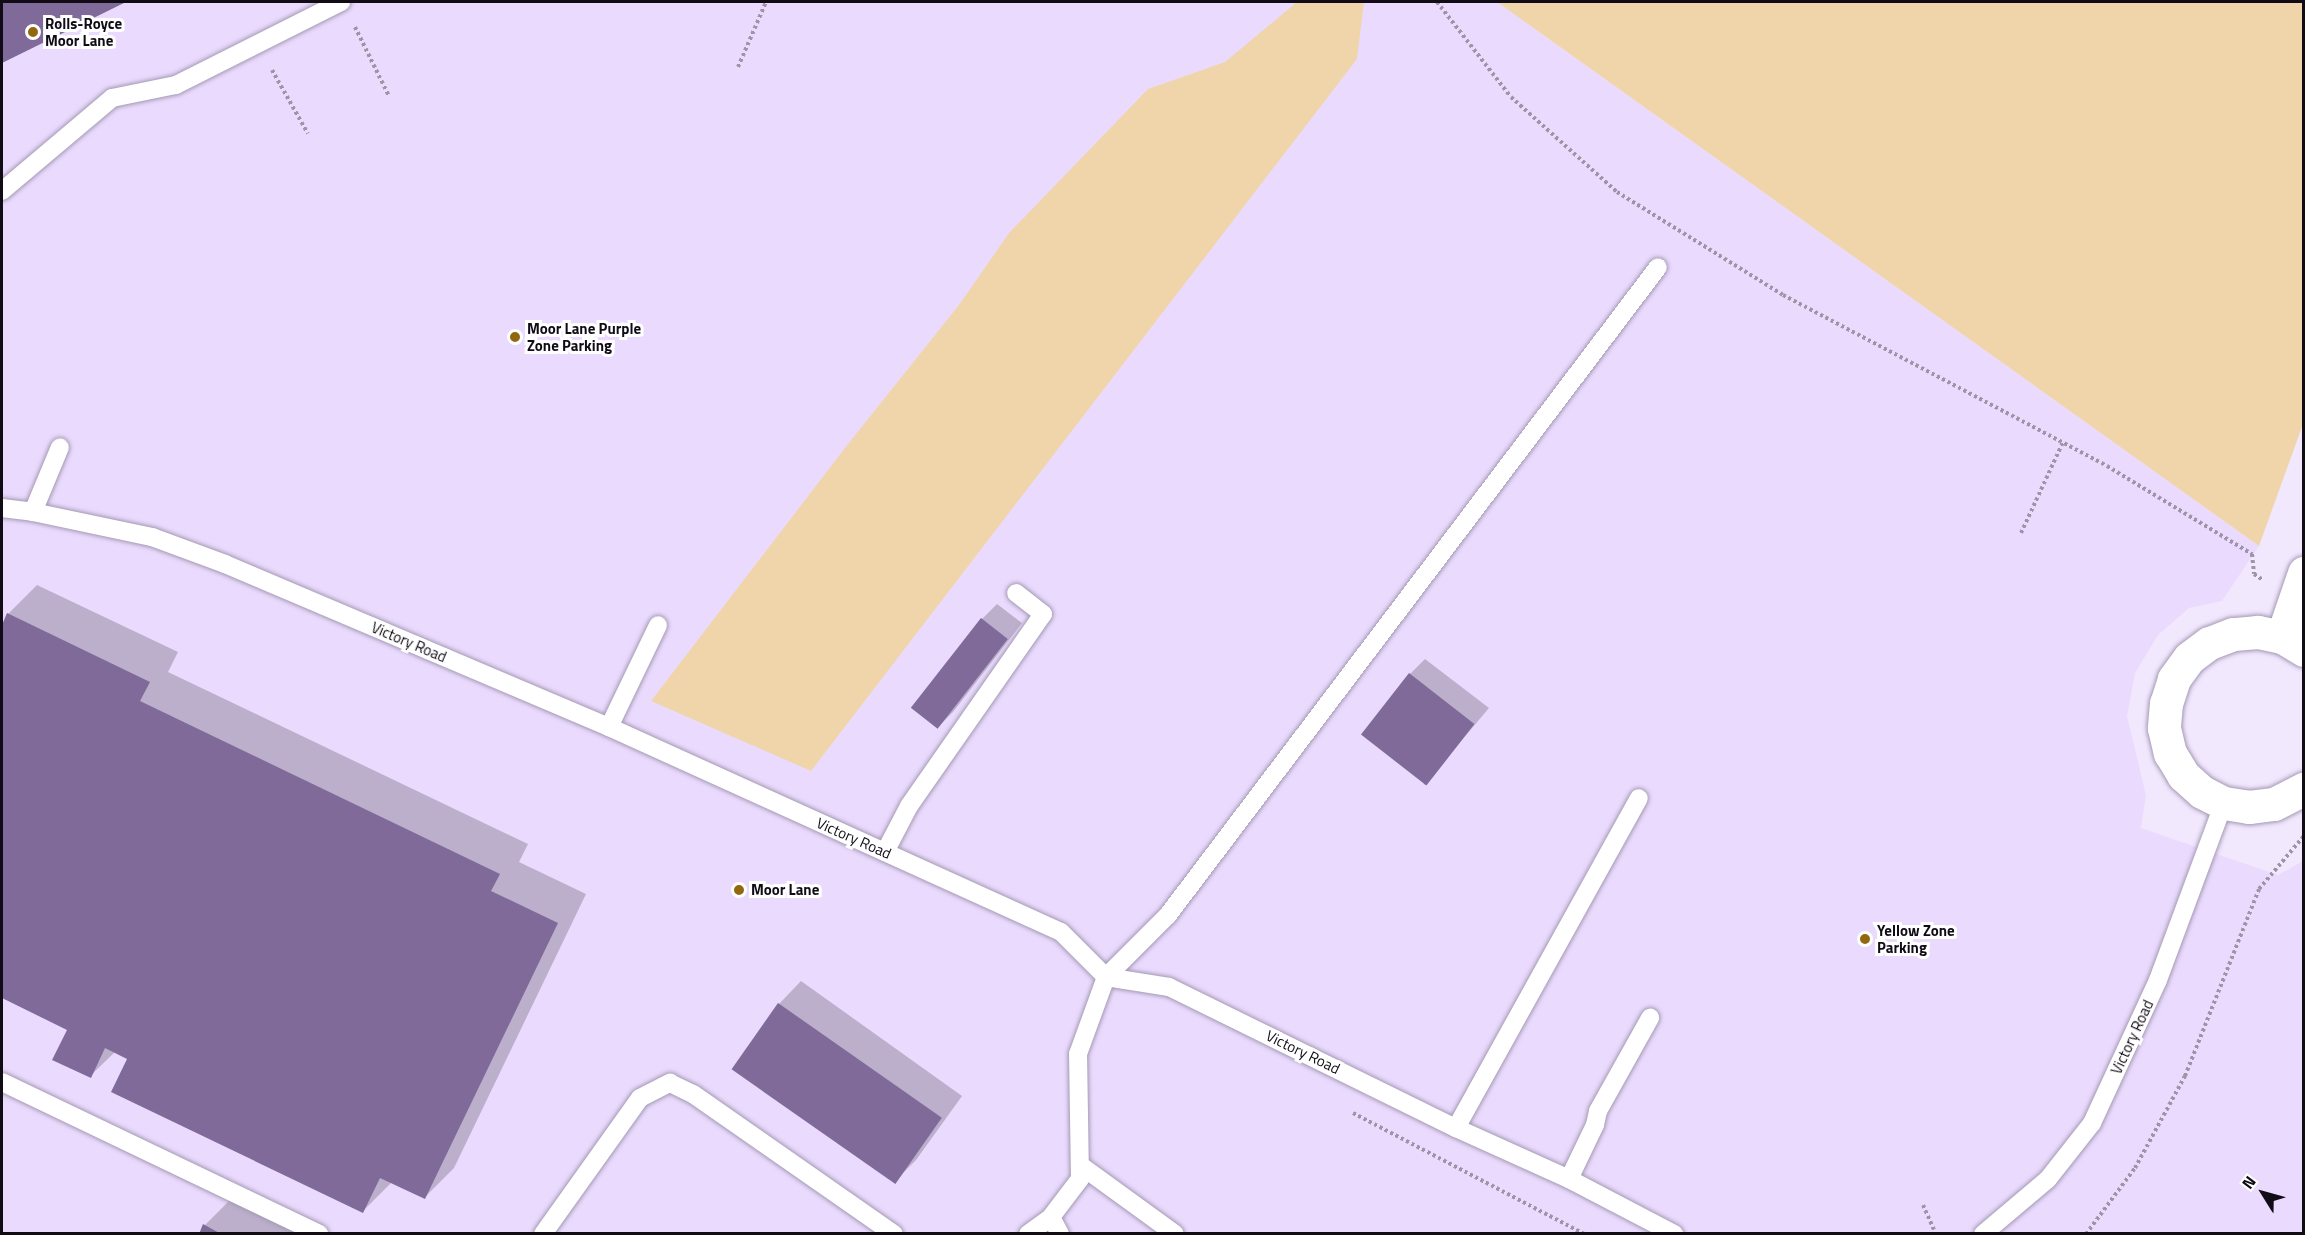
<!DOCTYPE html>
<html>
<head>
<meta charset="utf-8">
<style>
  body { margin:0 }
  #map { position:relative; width:2305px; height:1235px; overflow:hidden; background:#f1e8fe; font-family:"Titillium Web",sans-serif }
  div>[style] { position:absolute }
  .built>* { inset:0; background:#eadbfe }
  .green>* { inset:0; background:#f0d5aa }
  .shadow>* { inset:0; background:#0003 }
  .building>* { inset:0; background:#7f6a99; transform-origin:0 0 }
  .path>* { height:4px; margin-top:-2px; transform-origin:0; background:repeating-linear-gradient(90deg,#9d95a7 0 3px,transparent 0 6px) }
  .roads { filter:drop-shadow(0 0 2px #a599b4) drop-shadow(0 0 2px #a599b4) }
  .lane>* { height:18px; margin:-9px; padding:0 9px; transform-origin:9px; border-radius:9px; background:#fff }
  .secondary>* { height:33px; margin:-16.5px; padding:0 16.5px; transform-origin:16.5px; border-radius:16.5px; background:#fff }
  .dots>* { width:16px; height:16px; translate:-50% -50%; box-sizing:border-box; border:3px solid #fff; border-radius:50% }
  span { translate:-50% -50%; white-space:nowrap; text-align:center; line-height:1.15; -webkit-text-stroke:6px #fff; paint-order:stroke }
  .poi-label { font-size:15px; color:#100b15; font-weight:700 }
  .left { translate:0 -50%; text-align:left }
  .street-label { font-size:15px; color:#100b15 }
  .frame { position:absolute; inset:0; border:3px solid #100b15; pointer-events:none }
  .north { position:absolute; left:2233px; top:1163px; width:60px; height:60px; -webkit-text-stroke:4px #fff; paint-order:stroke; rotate:307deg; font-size:16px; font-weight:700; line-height:24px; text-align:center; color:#100b15 }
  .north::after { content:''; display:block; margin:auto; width:21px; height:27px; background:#100b15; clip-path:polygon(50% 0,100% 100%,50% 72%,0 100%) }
</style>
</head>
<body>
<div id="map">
  <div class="built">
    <div style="clip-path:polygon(2px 2px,1497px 2px,2259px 546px,2222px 601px,2189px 608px,2158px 635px,2135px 673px,2127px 716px,2146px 795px,2141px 828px,2278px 875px,2303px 861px,2303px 1233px,2px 1234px)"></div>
  </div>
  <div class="green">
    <div style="clip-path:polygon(1297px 2px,1364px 2px,1357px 59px,811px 771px,651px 701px,848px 444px,959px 305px,1009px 233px,1148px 89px,1225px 62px)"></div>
    <div style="clip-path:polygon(1497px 2px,2303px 2px,2303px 424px,2259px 546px)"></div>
  </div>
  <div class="shadow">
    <div style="clip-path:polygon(2px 2px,122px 2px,2px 61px)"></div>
    <div style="clip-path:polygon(37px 585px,178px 652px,168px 672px,528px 844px,519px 862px,586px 894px,454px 1168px,425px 1197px,392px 1182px,363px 1211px,129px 1058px,115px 1052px,90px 1076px,69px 1029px,2px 997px,2px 628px,8px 614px)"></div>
    <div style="clip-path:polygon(997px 604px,1022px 623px,953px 712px,938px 727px,982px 619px)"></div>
    <div style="clip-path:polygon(1425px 659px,1489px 708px,1424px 785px,1410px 674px)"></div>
    <div style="clip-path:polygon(801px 981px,962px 1096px,916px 1160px,894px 1182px,779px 1004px)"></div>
    <div style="clip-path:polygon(234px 1196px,302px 1234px,200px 1234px,205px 1225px)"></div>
  </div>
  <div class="building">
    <div style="clip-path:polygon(2px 2px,126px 2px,2px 63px)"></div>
    <div style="clip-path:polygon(7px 613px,150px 682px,140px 701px,500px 874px,491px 891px,558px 923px,425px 1199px,380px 1178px,363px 1213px,111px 1092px,127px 1059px,105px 1048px,91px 1078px,52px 1060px,67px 1030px,2px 998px,2px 625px)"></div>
    <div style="left:981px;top:618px;width:34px;height:114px;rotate:38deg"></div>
    <div style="left:1409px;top:673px;width:83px;height:78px;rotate:38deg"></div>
    <div style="left:778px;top:1003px;width:200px;height:81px;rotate:35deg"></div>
    <div style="clip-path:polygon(203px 1224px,221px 1234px,199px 1234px)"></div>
  </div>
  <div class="path">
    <div style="left:1437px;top:2px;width:120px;rotate:52.1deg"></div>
    <div style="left:1511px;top:97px;width:142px;rotate:41.9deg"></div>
    <div style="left:1617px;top:192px;width:195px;rotate:31.8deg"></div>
    <div style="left:1783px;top:295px;width:366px;rotate:27.8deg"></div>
    <div style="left:2107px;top:466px;width:170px;rotate:31.3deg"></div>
    <div style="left:2252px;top:554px;width:20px;rotate:84deg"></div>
    <div style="left:2254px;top:574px;width:11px;rotate:34deg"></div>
    <div style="left:355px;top:27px;width:77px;rotate:63.8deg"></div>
    <div style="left:738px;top:67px;width:71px;rotate:-66.7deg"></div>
    <div style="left:272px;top:70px;width:73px;rotate:60.6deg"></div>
    <div style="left:2021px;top:533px;width:100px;rotate:-65.2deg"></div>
    <div style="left:1353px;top:1113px;width:261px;rotate:27.6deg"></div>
    <div style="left:1923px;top:1205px;width:32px;rotate:66deg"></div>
    <div style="left:2086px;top:1234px;width:82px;rotate:-53.4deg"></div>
    <div style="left:2135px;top:1168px;width:105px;rotate:-61.5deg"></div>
    <div style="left:2185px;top:1076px;width:201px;rotate:-68.4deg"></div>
    <div style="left:2259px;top:889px;width:70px;rotate:-49.7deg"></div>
  </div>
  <div class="roads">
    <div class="lane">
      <div style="left:2px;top:191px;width:144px;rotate:-40.2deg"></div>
      <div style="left:112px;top:98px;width:65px;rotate:-11.5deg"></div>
      <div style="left:176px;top:85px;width:185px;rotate:-26.7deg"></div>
      <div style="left:2px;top:508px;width:31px;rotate:7deg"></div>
      <div style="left:33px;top:512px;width:122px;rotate:11.9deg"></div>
      <div style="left:152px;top:537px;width:78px;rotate:20.3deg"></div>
      <div style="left:225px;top:564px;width:417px;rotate:23deg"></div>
      <div style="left:609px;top:727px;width:496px;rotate:24.4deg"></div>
      <div style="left:1061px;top:932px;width:64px;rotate:45deg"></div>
      <div style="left:1106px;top:977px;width:64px;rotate:9deg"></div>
      <div style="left:1169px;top:987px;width:320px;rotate:26.2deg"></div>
      <div style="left:1456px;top:1128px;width:124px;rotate:24.3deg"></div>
      <div style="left:1569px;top:1179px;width:119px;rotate:27.6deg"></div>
      <div style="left:33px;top:512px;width:70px;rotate:-67.4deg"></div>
      <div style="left:609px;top:727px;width:113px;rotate:-64.3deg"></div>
      <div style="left:885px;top:852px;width:52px;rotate:-62.4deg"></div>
      <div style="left:909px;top:806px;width:234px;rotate:-55.1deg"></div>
      <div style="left:1043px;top:614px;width:34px;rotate:-142deg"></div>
      <div style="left:2px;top:1082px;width:352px;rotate:25.6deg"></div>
      <div style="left:1456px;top:1128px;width:377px;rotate:-61deg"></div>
      <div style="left:1080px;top:1165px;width:117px;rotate:36deg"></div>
      <div style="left:1569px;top:1179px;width:60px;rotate:-64.3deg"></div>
      <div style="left:1595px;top:1125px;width:14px;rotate:-78deg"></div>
      <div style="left:1598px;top:1111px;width:107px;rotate:-60.8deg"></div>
      <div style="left:543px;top:1234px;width:167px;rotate:-54.5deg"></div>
      <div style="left:640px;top:1098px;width:34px;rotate:-27deg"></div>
      <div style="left:670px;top:1083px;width:25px;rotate:26deg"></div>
      <div style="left:693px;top:1094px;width:245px;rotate:34.9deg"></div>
      <div style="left:1028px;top:1234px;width:29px;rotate:-36deg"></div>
      <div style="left:1060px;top:1234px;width:19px;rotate:-118deg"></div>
      <div style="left:1051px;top:1217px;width:48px;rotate:-52.7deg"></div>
      <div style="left:1080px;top:1179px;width:125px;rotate:-90.9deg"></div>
      <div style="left:1078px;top:1054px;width:82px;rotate:-70deg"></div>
      <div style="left:1106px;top:977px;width:88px;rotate:-45deg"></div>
      <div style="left:1168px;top:915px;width:812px;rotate:-52.9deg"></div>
      <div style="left:1983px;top:1234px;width:85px;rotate:-40.2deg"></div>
      <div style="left:2048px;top:1179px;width:71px;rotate:-51.8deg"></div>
      <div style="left:2092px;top:1123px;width:157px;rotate:-65.2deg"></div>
      <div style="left:2158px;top:980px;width:189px;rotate:-69.6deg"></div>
    </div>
    <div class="secondary">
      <div style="left:2282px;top:637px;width:68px;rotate:-71deg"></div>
      <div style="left:2304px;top:650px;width:26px;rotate:-149deg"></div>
      <div style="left:2282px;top:637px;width:25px;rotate:-168deg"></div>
      <div style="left:2258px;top:632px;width:25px;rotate:175deg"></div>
      <div style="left:2233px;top:634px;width:26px;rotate:159deg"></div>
      <div style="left:2209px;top:643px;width:25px;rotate:143deg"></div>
      <div style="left:2189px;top:658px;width:26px;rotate:126deg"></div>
      <div style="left:2174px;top:679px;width:25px;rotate:108deg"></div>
      <div style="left:2166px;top:703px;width:25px;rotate:95deg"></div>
      <div style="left:2164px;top:728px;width:26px;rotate:77deg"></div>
      <div style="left:2170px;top:753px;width:26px;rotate:59deg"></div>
      <div style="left:2183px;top:775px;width:25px;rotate:42deg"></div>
      <div style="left:2202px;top:792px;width:25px;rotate:27deg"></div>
      <div style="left:2224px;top:803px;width:25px;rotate:9deg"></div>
      <div style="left:2249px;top:807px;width:25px;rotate:-7deg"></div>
      <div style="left:2274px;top:804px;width:34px;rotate:-27deg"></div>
    </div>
  </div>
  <div class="dots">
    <div style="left:33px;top:32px;background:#91680f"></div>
    <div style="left:515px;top:337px;background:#91680f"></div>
    <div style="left:739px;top:890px;background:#91680f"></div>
    <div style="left:1865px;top:939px;background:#91680f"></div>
  </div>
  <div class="poi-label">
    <span class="left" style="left:45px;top:32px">Rolls-Royce<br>Moor Lane</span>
    <span class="left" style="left:527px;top:337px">Moor Lane Purple<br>Zone Parking</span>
    <span class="left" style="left:751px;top:890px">Moor Lane</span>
    <span class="left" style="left:1877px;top:939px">Yellow Zone<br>Parking</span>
  </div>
  <div class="street-label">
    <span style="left:409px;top:642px;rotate:23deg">Victory Road</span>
    <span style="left:854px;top:838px;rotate:24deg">Victory Road</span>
    <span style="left:2132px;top:1037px;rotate:-65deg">Victory Road</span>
    <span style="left:1303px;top:1052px;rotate:26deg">Victory Road</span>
  </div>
  <div class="frame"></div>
  <div class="north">N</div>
</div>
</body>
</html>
